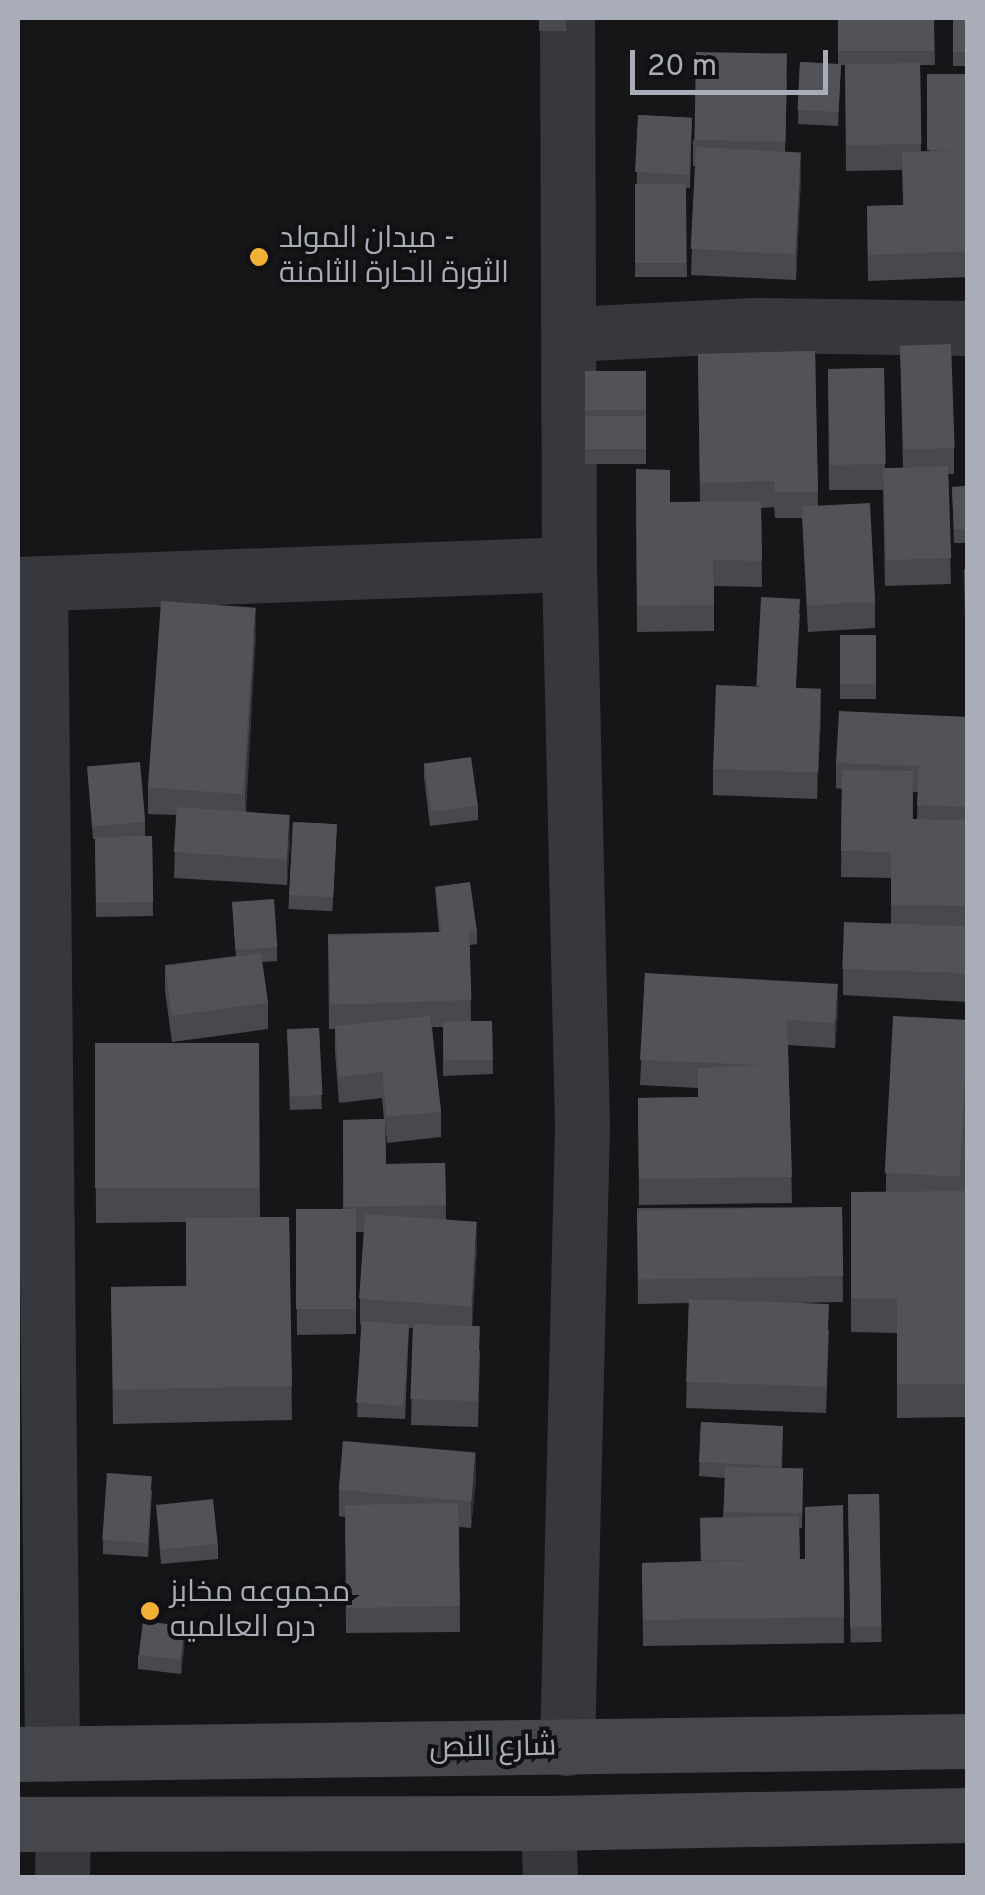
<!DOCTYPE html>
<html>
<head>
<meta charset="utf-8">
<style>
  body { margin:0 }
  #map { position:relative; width:985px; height:1895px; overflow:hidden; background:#161618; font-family:Overpass,Cairo,sans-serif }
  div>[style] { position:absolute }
  .minor>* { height:55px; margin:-27.5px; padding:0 27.5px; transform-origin:27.5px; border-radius:27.5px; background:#37383d }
  .secondary>* { height:55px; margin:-27.5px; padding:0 27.5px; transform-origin:27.5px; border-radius:27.5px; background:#45474d }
  .wall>* { inset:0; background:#47494d; transform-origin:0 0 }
  .shaded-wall>* { inset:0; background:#2f3033 }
  .building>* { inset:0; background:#525359; transform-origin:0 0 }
  .dots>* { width:28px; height:28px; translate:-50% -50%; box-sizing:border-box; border:5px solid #111113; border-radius:50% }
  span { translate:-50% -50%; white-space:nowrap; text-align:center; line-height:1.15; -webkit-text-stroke:8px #111113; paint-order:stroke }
  .poi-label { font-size:30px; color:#a8adb8 }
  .left { translate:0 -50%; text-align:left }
  .street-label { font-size:30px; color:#a8adb8 }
  .frame { position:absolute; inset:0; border:20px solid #a8adb8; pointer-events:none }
  .scale { position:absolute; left:630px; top:50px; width:198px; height:45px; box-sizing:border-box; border:5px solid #a8adb8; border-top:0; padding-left:12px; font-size:30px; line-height:35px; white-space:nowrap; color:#a8adb8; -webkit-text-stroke:8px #111113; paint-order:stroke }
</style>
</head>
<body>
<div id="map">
  <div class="minor">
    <div style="left:570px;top:334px;width:184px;rotate:-2.8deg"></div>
    <div style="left:754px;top:325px;width:214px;rotate:0.8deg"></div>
    <div style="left:40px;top:583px;width:1171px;rotate:89.41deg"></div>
    <div style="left:18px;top:584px;width:551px;rotate:-2.08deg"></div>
    <div style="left:567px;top:1748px;width:622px;rotate:-88.62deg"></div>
    <div style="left:582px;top:1126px;width:562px;rotate:-91.33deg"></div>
    <div style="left:569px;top:564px;width:546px;rotate:-90.21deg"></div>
    <div style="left:548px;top:1823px;width:55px;rotate:87.9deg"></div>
    <div style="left:62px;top:1878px;width:54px;rotate:-88.9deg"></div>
  </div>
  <div class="secondary">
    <div style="left:18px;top:1754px;width:950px;rotate:-0.78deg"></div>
    <div style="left:18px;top:1824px;width:530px;rotate:-0.11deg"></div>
    <div style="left:548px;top:1823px;width:420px;rotate:-1.1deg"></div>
  </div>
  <div class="wall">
    <div style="left:539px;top:18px;width:27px;height:13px"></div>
    <div style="clip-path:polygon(838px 18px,934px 18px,935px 65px,920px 65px,921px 152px,929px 151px,968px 74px,968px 277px,868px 281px,867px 206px,903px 205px,902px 170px,846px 171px,845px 65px,841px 65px,838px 126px,798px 124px,800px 62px,838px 64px)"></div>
    <div style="left:953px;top:18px;width:15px;height:48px"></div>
    <div style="clip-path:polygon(787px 80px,785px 151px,801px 177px,796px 280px,691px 275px,695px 166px,693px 166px,693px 140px)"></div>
    <div style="clip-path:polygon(638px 115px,692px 118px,690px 188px,686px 188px,687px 277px,635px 277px)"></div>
    <div style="clip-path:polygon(900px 345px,954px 448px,954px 474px,948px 474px,951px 584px,885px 586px,883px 490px,829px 490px,828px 369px,884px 368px,885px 468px,903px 468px)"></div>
    <div style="clip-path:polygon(815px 351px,818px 506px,875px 602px,875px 628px,808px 632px,802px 518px,775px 518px,774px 507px,761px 508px,762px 587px,714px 586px,714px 631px,637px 632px,636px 469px,670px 502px,700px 502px,698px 354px)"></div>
    <div style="left:585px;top:371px;width:61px;height:93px"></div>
    <div style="clip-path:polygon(968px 486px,968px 543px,954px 543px,952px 487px)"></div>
    <div style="clip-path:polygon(800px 613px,796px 688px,821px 715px,817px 799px,713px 795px,713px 769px)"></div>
    <div style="clip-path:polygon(256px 632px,246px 811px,290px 840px,287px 885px,174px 878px,176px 815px,148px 814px,148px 788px)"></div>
    <div style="left:876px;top:635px;width:64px;height:36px;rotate:90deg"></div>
    <div style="clip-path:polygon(evenodd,968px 717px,968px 1002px,843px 995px,843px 969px,891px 924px,891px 878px,841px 877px,842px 789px,836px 788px,836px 763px,968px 717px,913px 792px,918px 792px,917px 819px,913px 819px,913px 792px)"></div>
    <div style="clip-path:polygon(424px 763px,478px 805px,478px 820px,430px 826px,424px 777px)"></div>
    <div style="clip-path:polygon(87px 767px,145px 822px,145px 836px,152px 836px,153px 916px,96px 917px,95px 839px,93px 839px)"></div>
    <div style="left:293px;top:822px;width:44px;height:87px;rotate:3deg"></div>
    <div style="clip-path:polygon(435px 887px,477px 930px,477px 944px,470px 945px,471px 1021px,492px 1021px,493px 1074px,443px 1076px,443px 1027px,432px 1027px,441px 1112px,441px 1137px,387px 1143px,385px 1122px,386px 1164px,445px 1163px,446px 1219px,477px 1247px,472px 1326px,480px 1352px,478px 1427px,411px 1425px,413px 1328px,409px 1328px,405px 1419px,357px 1417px,361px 1325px,360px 1325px,360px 1299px,364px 1232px,356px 1232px,356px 1334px,297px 1335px,296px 1209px,343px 1209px,343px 1120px,384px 1119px,382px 1098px,339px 1103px,335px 1051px,335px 1029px,329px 1029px,328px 934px,439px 932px)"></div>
    <div style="clip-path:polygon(232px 901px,277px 947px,277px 961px,262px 962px,268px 1003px,268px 1029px,172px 1042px,165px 991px,165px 965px,236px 956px)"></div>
    <div style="clip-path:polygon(645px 973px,838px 1010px,835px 1048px,788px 1045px,792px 1203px,639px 1205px,638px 1098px,698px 1097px,698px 1088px,640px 1085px)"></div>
    <div style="clip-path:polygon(968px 1020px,968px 1417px,897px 1418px,897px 1333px,851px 1332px,851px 1192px,886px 1192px,886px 1173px)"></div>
    <div style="left:319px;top:1028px;width:81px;height:32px;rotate:88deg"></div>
    <div style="clip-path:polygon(259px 1043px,260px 1217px,289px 1217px,292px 1420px,113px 1424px,111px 1287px,186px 1286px,186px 1222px,96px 1223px,95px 1044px)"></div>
    <div style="clip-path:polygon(842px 1207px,843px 1302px,791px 1303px,829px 1330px,826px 1413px,686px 1408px,689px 1303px,638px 1304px,637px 1208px)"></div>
    <div style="clip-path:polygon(701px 1422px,783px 1426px,782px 1469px,803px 1469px,802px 1528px,799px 1528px,800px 1559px,805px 1559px,843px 1505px,844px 1643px,643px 1646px,642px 1563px,701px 1561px,723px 1517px,725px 1478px,699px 1476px)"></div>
    <div style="clip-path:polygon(476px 1478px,471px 1528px,459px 1527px,460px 1632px,346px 1633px,345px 1517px,339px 1516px,339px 1490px)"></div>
    <div style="clip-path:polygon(152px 1490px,148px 1557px,103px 1554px,103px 1540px)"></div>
    <div style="left:879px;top:1494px;width:148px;height:31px;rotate:89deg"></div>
    <div style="clip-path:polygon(156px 1504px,218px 1544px,218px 1559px,161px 1564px)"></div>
    <div style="clip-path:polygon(185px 1640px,181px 1674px,138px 1669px,138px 1655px)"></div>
  </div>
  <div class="shaded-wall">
    <div style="clip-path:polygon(801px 152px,801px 177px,796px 280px,796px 254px)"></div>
    <div style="clip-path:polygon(256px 607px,256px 632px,245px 820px,245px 794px)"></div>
    <div style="clip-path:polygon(821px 689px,821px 715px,817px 799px,817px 773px)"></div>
    <div style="clip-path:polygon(290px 814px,290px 840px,287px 885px,287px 860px)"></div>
    <div style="clip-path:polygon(838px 984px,838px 1010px,835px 1048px,835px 1023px)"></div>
    <div style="clip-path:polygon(477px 1221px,477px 1247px,472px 1332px,472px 1306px)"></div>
    <div style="clip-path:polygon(476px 1452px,476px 1478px,471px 1528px,471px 1502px)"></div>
    <div style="clip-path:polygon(185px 1626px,185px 1640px,181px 1674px,181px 1660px)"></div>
  </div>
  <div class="building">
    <div style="left:838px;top:18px;width:96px;height:33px"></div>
    <div style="left:953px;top:18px;width:15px;height:34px"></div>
    <div style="left:696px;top:52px;width:91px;height:88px;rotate:1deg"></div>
    <div style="left:800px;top:62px;width:41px;height:48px;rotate:3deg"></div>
    <div style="left:920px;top:63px;width:81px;height:75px;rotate:89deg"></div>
    <div style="left:968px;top:74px;width:76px;height:41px;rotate:90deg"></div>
    <div style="left:638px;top:115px;width:54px;height:57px;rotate:3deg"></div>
    <div style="left:696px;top:147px;width:105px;height:102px;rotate:3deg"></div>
    <div style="clip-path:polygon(968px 150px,968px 251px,868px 255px,867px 206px,904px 205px,902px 152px)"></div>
    <div style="left:635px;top:184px;width:51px;height:79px"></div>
    <div style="left:951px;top:344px;width:104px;height:51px;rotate:88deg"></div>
    <div style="clip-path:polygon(815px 351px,818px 492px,775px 492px,774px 481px,700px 483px,698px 354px)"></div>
    <div style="left:884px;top:368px;width:96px;height:56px;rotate:89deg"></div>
    <div style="left:585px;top:371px;width:61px;height:39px"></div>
    <div style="left:646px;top:416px;width:33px;height:61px;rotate:90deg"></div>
    <div style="left:948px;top:466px;width:92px;height:65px;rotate:88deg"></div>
    <div style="clip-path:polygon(636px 469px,670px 470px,670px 502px,761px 501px,762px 561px,713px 560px,714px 605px,637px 606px)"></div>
    <div style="clip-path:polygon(968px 486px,968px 529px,954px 529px,952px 487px)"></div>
    <div style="left:870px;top:503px;width:99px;height:68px;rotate:87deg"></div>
    <div style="clip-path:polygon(964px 569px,968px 569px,968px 620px,965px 620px)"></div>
    <div style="left:761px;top:597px;width:39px;height:89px;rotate:3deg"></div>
    <div style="left:161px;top:601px;width:95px;height:187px;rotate:4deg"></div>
    <div style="left:876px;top:635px;width:49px;height:36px;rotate:90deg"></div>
    <div style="left:716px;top:685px;width:105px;height:84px;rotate:2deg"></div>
    <div style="clip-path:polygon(839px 711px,968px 717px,968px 807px,917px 805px,919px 766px,836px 763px)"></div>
    <div style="left:471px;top:757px;width:49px;height:47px;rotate:82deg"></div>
    <div style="left:140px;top:762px;width:60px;height:53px;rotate:85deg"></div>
    <div style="clip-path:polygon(842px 770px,913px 771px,912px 819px,968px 820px,968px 906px,891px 905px,891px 852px,841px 851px)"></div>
    <div style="left:177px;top:807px;width:113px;height:45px;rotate:4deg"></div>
    <div style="left:293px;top:822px;width:44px;height:73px;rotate:3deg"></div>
    <div style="left:152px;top:836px;width:66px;height:57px;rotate:89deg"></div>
    <div style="left:470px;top:882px;width:49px;height:35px;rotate:82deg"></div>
    <div style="left:274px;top:899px;width:48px;height:42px;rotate:86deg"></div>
    <div style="left:844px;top:922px;width:124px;height:47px;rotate:2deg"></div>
    <div style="left:469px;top:931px;width:69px;height:141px;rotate:88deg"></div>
    <div style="left:261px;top:953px;width:50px;height:97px;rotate:82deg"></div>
    <div style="clip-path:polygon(645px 973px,838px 984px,835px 1023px,787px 1020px,792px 1177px,639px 1179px,638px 1098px,698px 1097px,698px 1068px,761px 1065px,640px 1060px)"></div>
    <div style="clip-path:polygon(430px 1016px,441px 1112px,387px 1117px,382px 1072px,339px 1077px,335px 1026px)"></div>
    <div style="left:893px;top:1016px;width:75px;height:157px;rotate:3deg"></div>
    <div style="left:492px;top:1021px;width:39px;height:49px;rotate:89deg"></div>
    <div style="left:319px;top:1028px;width:67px;height:32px;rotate:87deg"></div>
    <div style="left:259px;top:1043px;width:145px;height:164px;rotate:90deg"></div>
    <div style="clip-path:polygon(385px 1119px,386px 1164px,445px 1163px,446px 1205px,344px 1207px,343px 1120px)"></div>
    <div style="clip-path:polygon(968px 1191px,968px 1384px,897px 1384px,897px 1299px,851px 1298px,851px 1192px)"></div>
    <div style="left:842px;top:1207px;width:69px;height:205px;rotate:89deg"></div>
    <div style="left:296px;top:1209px;width:60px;height:100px"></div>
    <div style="left:365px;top:1214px;width:112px;height:85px;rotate:4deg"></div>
    <div style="clip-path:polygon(289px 1217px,292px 1386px,113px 1390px,111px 1287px,187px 1286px,186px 1218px)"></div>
    <div style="left:689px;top:1299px;width:140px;height:83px;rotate:2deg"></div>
    <div style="left:362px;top:1321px;width:47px;height:82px;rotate:4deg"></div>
    <div style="left:413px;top:1324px;width:67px;height:75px;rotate:2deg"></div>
    <div style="left:701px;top:1422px;width:82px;height:40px;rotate:3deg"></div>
    <div style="left:343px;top:1441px;width:133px;height:49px;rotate:5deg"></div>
    <div style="left:725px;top:1467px;width:78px;height:45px;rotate:1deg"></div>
    <div style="left:107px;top:1473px;width:45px;height:67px;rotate:4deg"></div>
    <div style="left:879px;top:1494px;width:133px;height:31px;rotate:89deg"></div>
    <div style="left:213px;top:1499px;width:45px;height:57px;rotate:84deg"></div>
    <div style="left:458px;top:1503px;width:103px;height:113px;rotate:89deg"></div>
    <div style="clip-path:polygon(843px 1505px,844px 1617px,643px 1620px,642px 1563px,805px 1559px,805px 1507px)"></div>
    <div style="left:799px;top:1516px;width:43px;height:99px;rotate:89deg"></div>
    <div style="left:143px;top:1621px;width:42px;height:34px;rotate:7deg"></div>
  </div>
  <div class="dots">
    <div style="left:259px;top:257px;background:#f2b134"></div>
    <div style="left:150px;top:1611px;background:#f2b134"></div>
  </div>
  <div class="poi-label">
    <span class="left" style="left:279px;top:257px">ميدان المولد -<br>الثورة الحارة الثامنة</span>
    <span class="left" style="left:170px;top:1611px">مجموعه مخابز<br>دره العالميه</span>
  </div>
  <div class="street-label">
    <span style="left:493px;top:1749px;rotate:-1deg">شارع النص</span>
  </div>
  <div class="frame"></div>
  <div class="scale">20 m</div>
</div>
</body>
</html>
